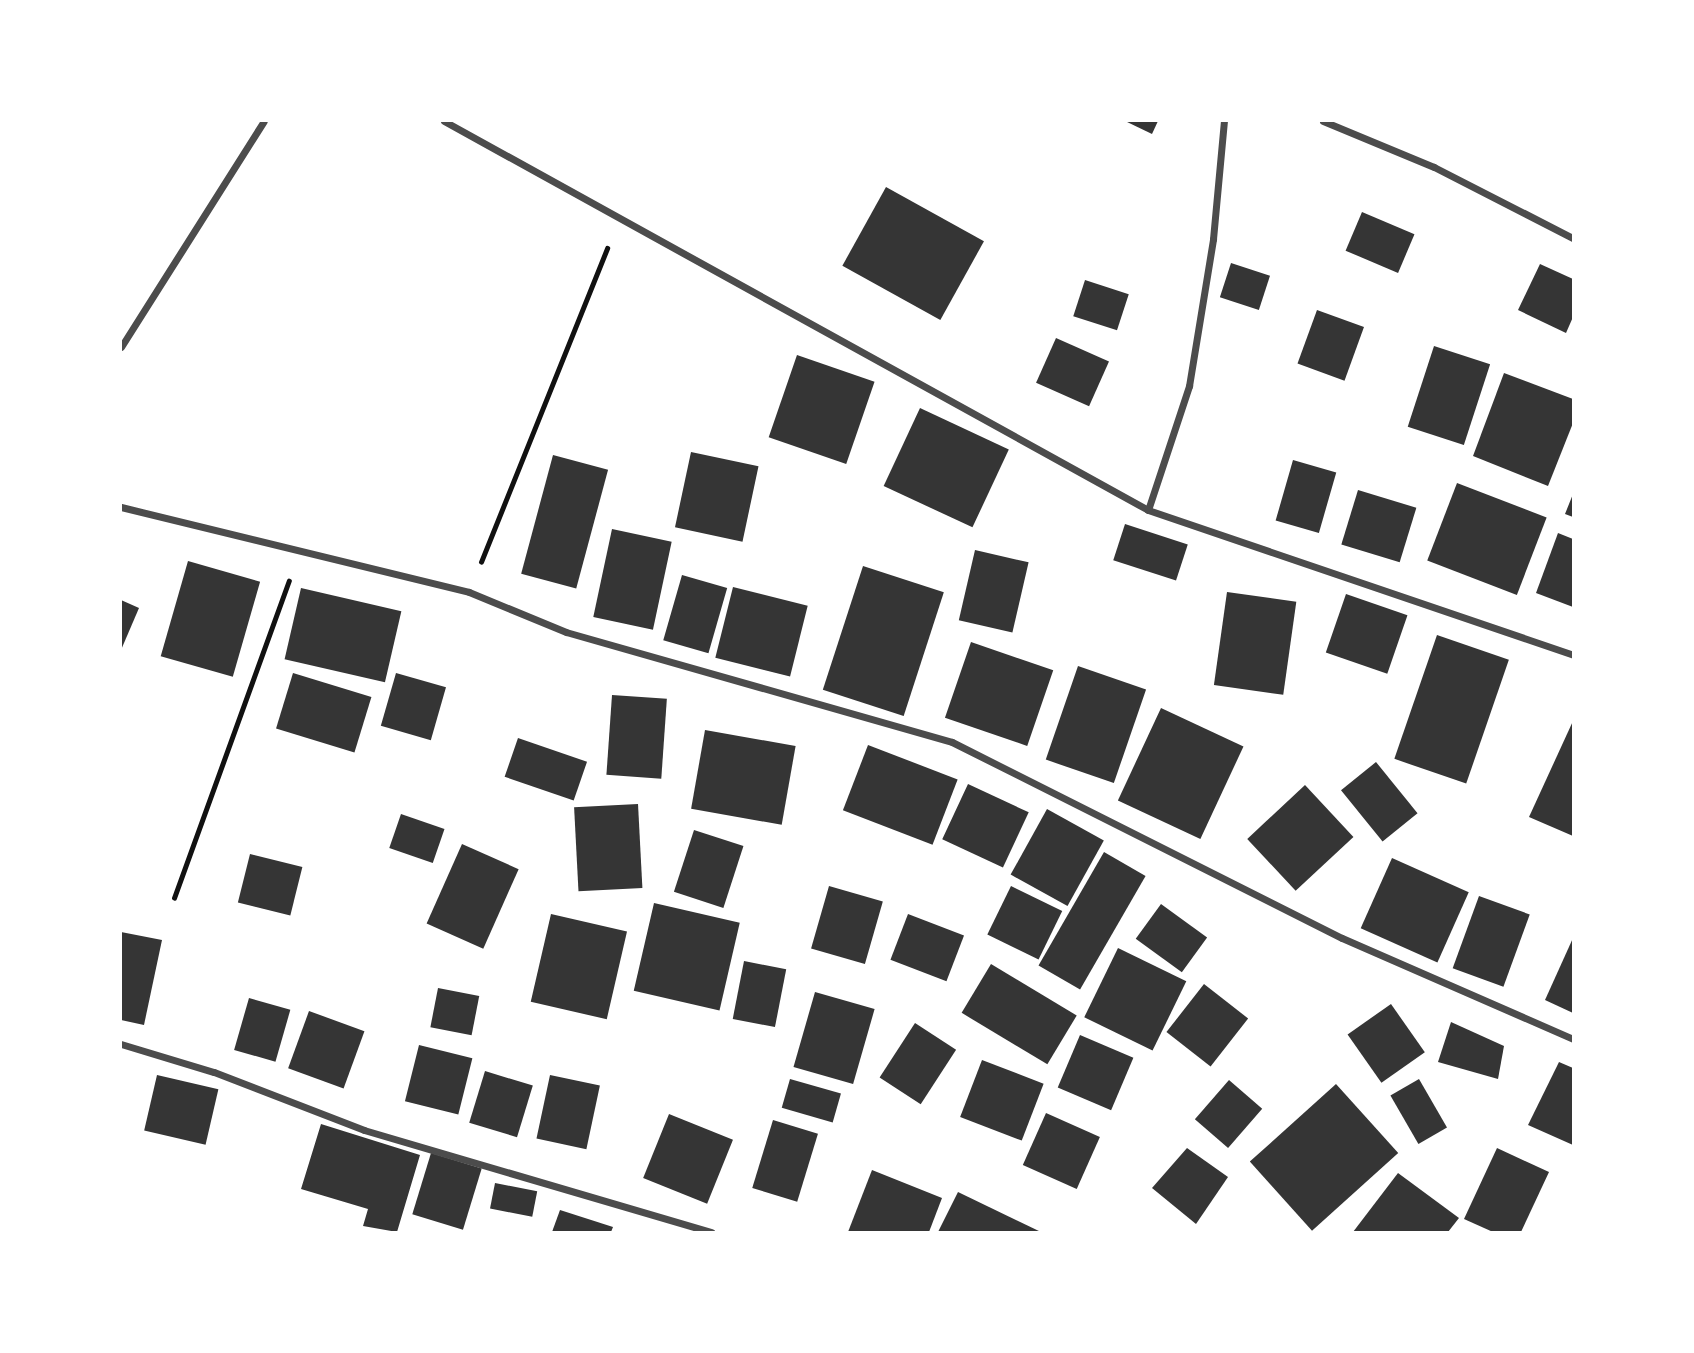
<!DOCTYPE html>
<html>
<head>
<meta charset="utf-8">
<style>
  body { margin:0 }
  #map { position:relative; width:1694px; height:1353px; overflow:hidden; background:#fff; font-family:Signika,sans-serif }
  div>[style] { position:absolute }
  .building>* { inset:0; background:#353535; transform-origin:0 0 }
  .path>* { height:4.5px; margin:-2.25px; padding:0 2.25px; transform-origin:2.25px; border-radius:2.25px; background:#111 }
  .minor>* { height:7px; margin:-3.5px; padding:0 3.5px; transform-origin:3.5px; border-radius:3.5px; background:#4c4c4c }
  span { translate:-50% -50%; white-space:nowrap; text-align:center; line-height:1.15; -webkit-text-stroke:7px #fff; paint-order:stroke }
  .frame { position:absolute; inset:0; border:122px solid #fff; pointer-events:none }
</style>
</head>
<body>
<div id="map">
  <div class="building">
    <div style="clip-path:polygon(1125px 121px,1158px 121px,1152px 134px)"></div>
    <div style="left:886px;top:187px;width:112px;height:90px;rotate:29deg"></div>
    <div style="left:1362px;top:212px;width:57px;height:42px;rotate:23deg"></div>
    <div style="left:1231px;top:263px;width:41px;height:36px;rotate:18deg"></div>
    <div style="clip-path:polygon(1540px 264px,1573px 279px,1573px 317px,1566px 333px,1518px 310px)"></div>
    <div style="left:1085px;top:280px;width:46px;height:38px;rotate:18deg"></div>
    <div style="left:1317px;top:310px;width:50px;height:57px;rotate:20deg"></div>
    <div style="left:1056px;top:338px;width:58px;height:49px;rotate:24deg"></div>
    <div style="left:1434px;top:346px;width:59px;height:85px;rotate:18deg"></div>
    <div style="left:797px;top:355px;width:82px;height:87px;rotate:19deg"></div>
    <div style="clip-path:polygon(1504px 373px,1573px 399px,1573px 423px,1548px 486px,1473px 456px)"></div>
    <div style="left:920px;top:408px;width:98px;height:86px;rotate:25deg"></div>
    <div style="left:691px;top:452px;width:69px;height:77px;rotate:12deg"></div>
    <div style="left:553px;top:455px;width:57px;height:123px;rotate:15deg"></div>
    <div style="left:1293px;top:460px;width:45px;height:63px;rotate:16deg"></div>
    <div style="left:1457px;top:483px;width:96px;height:83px;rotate:21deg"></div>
    <div style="left:1358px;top:490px;width:61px;height:57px;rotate:17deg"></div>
    <div style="clip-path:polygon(1573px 494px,1573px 517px,1565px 514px)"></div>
    <div style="left:1125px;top:524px;width:66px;height:38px;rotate:18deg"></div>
    <div style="left:612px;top:529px;width:61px;height:90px;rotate:12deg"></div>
    <div style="clip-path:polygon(1558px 533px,1573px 539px,1573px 607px,1536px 593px)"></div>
    <div style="left:975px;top:550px;width:55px;height:72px;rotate:13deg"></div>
    <div style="left:188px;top:561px;width:75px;height:99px;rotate:16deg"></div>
    <div style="left:863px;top:566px;width:85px;height:130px;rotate:18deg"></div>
    <div style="left:682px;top:575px;width:47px;height:68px;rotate:16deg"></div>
    <div style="left:733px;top:587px;width:77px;height:73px;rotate:14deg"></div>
    <div style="left:301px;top:588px;width:103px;height:73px;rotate:13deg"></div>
    <div style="left:1227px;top:592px;width:70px;height:94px;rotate:8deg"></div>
    <div style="left:1346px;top:594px;width:65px;height:62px;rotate:19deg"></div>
    <div style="clip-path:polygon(121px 600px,139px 608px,121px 650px)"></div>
    <div style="left:1437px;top:635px;width:76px;height:131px;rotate:19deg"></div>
    <div style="left:971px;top:642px;width:87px;height:80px;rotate:19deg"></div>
    <div style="left:1078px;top:666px;width:72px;height:99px;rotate:19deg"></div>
    <div style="left:293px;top:673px;width:82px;height:58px;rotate:17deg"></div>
    <div style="left:396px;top:673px;width:52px;height:55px;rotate:16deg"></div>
    <div style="left:612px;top:695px;width:55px;height:80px;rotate:4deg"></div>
    <div style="left:1161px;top:708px;width:91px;height:102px;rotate:25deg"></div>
    <div style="clip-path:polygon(1573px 721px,1573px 836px,1529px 817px)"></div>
    <div style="left:705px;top:730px;width:92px;height:80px;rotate:10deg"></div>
    <div style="left:518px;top:738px;width:73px;height:41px;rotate:19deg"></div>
    <div style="left:868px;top:745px;width:96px;height:70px;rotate:21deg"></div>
    <div style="left:1376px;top:762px;width:66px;height:45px;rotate:51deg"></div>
    <div style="left:968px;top:784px;width:67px;height:61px;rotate:25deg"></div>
    <div style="left:1305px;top:785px;width:71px;height:79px;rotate:47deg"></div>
    <div style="left:638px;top:804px;width:84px;height:64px;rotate:87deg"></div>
    <div style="left:1047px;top:809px;width:65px;height:75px;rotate:29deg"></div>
    <div style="left:401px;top:814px;width:46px;height:36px;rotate:19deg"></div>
    <div style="left:694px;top:830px;width:52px;height:65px;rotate:18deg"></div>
    <div style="left:462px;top:844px;width:62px;height:87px;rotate:24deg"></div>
    <div style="left:1104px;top:852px;width:48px;height:131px;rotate:30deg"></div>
    <div style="left:250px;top:854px;width:54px;height:50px;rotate:14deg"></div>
    <div style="left:1392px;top:858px;width:84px;height:77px;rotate:24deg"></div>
    <div style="left:829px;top:886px;width:56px;height:65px;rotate:16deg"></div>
    <div style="left:1011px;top:886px;width:57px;height:54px;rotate:26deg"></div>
    <div style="left:1479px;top:896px;width:54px;height:77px;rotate:20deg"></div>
    <div style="left:654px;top:903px;width:88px;height:90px;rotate:13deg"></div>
    <div style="left:1161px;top:904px;width:57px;height:43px;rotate:36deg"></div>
    <div style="left:551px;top:914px;width:78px;height:90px;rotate:13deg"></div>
    <div style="left:908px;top:914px;width:60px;height:49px;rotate:21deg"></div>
    <div style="clip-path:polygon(121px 932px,162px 940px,144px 1025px,121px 1020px)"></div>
    <div style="clip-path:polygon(1573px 938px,1573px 1013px,1545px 1000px)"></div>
    <div style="left:1118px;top:948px;width:76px;height:77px;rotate:26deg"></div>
    <div style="left:744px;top:961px;width:43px;height:59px;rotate:11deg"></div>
    <div style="left:991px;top:964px;width:100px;height:57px;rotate:31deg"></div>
    <div style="left:1204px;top:984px;width:56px;height:61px;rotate:38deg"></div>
    <div style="left:438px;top:988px;width:42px;height:40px;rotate:11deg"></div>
    <div style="left:815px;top:992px;width:62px;height:78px;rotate:16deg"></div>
    <div style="left:249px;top:998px;width:43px;height:54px;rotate:16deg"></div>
    <div style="left:1391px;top:1004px;width:59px;height:53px;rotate:55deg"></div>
    <div style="left:309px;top:1011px;width:59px;height:61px;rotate:20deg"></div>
    <div style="clip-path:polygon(1451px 1022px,1504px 1046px,1498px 1079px,1438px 1062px)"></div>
    <div style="left:915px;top:1023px;width:49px;height:65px;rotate:33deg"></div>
    <div style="left:1080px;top:1035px;width:58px;height:57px;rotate:23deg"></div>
    <div style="left:419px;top:1045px;width:55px;height:58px;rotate:14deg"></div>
    <div style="left:982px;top:1060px;width:66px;height:61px;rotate:21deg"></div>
    <div style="clip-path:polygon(1559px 1062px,1573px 1068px,1573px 1145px,1528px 1125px)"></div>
    <div style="left:485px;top:1071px;width:50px;height:54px;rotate:17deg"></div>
    <div style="left:157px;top:1075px;width:63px;height:57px;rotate:13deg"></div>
    <div style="left:550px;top:1075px;width:51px;height:65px;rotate:12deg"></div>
    <div style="left:790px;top:1079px;width:53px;height:30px;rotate:16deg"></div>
    <div style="left:1419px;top:1079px;width:56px;height:33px;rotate:60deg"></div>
    <div style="left:1229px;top:1080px;width:44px;height:52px;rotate:41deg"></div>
    <div style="left:1336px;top:1084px;width:93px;height:116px;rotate:48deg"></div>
    <div style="left:1046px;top:1113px;width:59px;height:57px;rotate:24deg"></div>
    <div style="left:669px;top:1114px;width:69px;height:69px;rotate:22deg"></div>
    <div style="left:773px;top:1120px;width:47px;height:71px;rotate:17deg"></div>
    <div style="clip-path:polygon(321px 1124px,420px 1155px,397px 1232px,363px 1226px,368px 1209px,301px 1189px)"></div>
    <div style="clip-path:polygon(1187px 1148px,1228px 1177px,1196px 1224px,1152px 1188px)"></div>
    <div style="clip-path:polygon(1497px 1148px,1549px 1172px,1521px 1232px,1493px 1232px,1464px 1219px)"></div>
    <div style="left:431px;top:1153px;width:53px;height:64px;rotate:17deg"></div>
    <div style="clip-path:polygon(872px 1170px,942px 1198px,929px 1232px,848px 1232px)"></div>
    <div style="clip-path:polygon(1398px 1173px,1459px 1218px,1448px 1232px,1353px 1232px)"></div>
    <div style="left:495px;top:1183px;width:43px;height:26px;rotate:11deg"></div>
    <div style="clip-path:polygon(958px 1192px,1041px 1232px,938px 1232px)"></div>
    <div style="clip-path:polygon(560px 1210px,613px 1227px,611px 1232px,552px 1232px)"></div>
  </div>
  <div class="path">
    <div style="left:481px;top:562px;width:338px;rotate:-68.1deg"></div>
    <div style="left:174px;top:898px;width:337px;rotate:-70.1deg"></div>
  </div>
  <div class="minor">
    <div style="left:444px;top:121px;width:804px;rotate:28.92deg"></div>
    <div style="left:1148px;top:510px;width:449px;rotate:18.8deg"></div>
    <div style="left:1323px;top:121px;width:120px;rotate:22.5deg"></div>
    <div style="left:1434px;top:167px;width:156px;rotate:27.1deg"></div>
    <div style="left:121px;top:347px;width:267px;rotate:-57.7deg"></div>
    <div style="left:121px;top:507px;width:358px;rotate:13.7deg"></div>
    <div style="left:469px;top:592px;width:105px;rotate:22.4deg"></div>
    <div style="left:566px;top:632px;width:401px;rotate:15.9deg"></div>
    <div style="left:952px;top:742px;width:436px;rotate:26.7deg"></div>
    <div style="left:1342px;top:938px;width:252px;rotate:23.6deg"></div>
    <div style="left:1148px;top:510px;width:131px;rotate:-71.7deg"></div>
    <div style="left:1189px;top:386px;width:149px;rotate:-80.7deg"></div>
    <div style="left:1213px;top:239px;width:119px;rotate:-84.7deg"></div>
    <div style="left:121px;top:1044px;width:97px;rotate:16.8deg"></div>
    <div style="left:214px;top:1072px;width:161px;rotate:21.1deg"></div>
    <div style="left:364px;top:1130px;width:362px;rotate:16.4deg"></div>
  </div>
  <div class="frame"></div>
</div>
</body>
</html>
